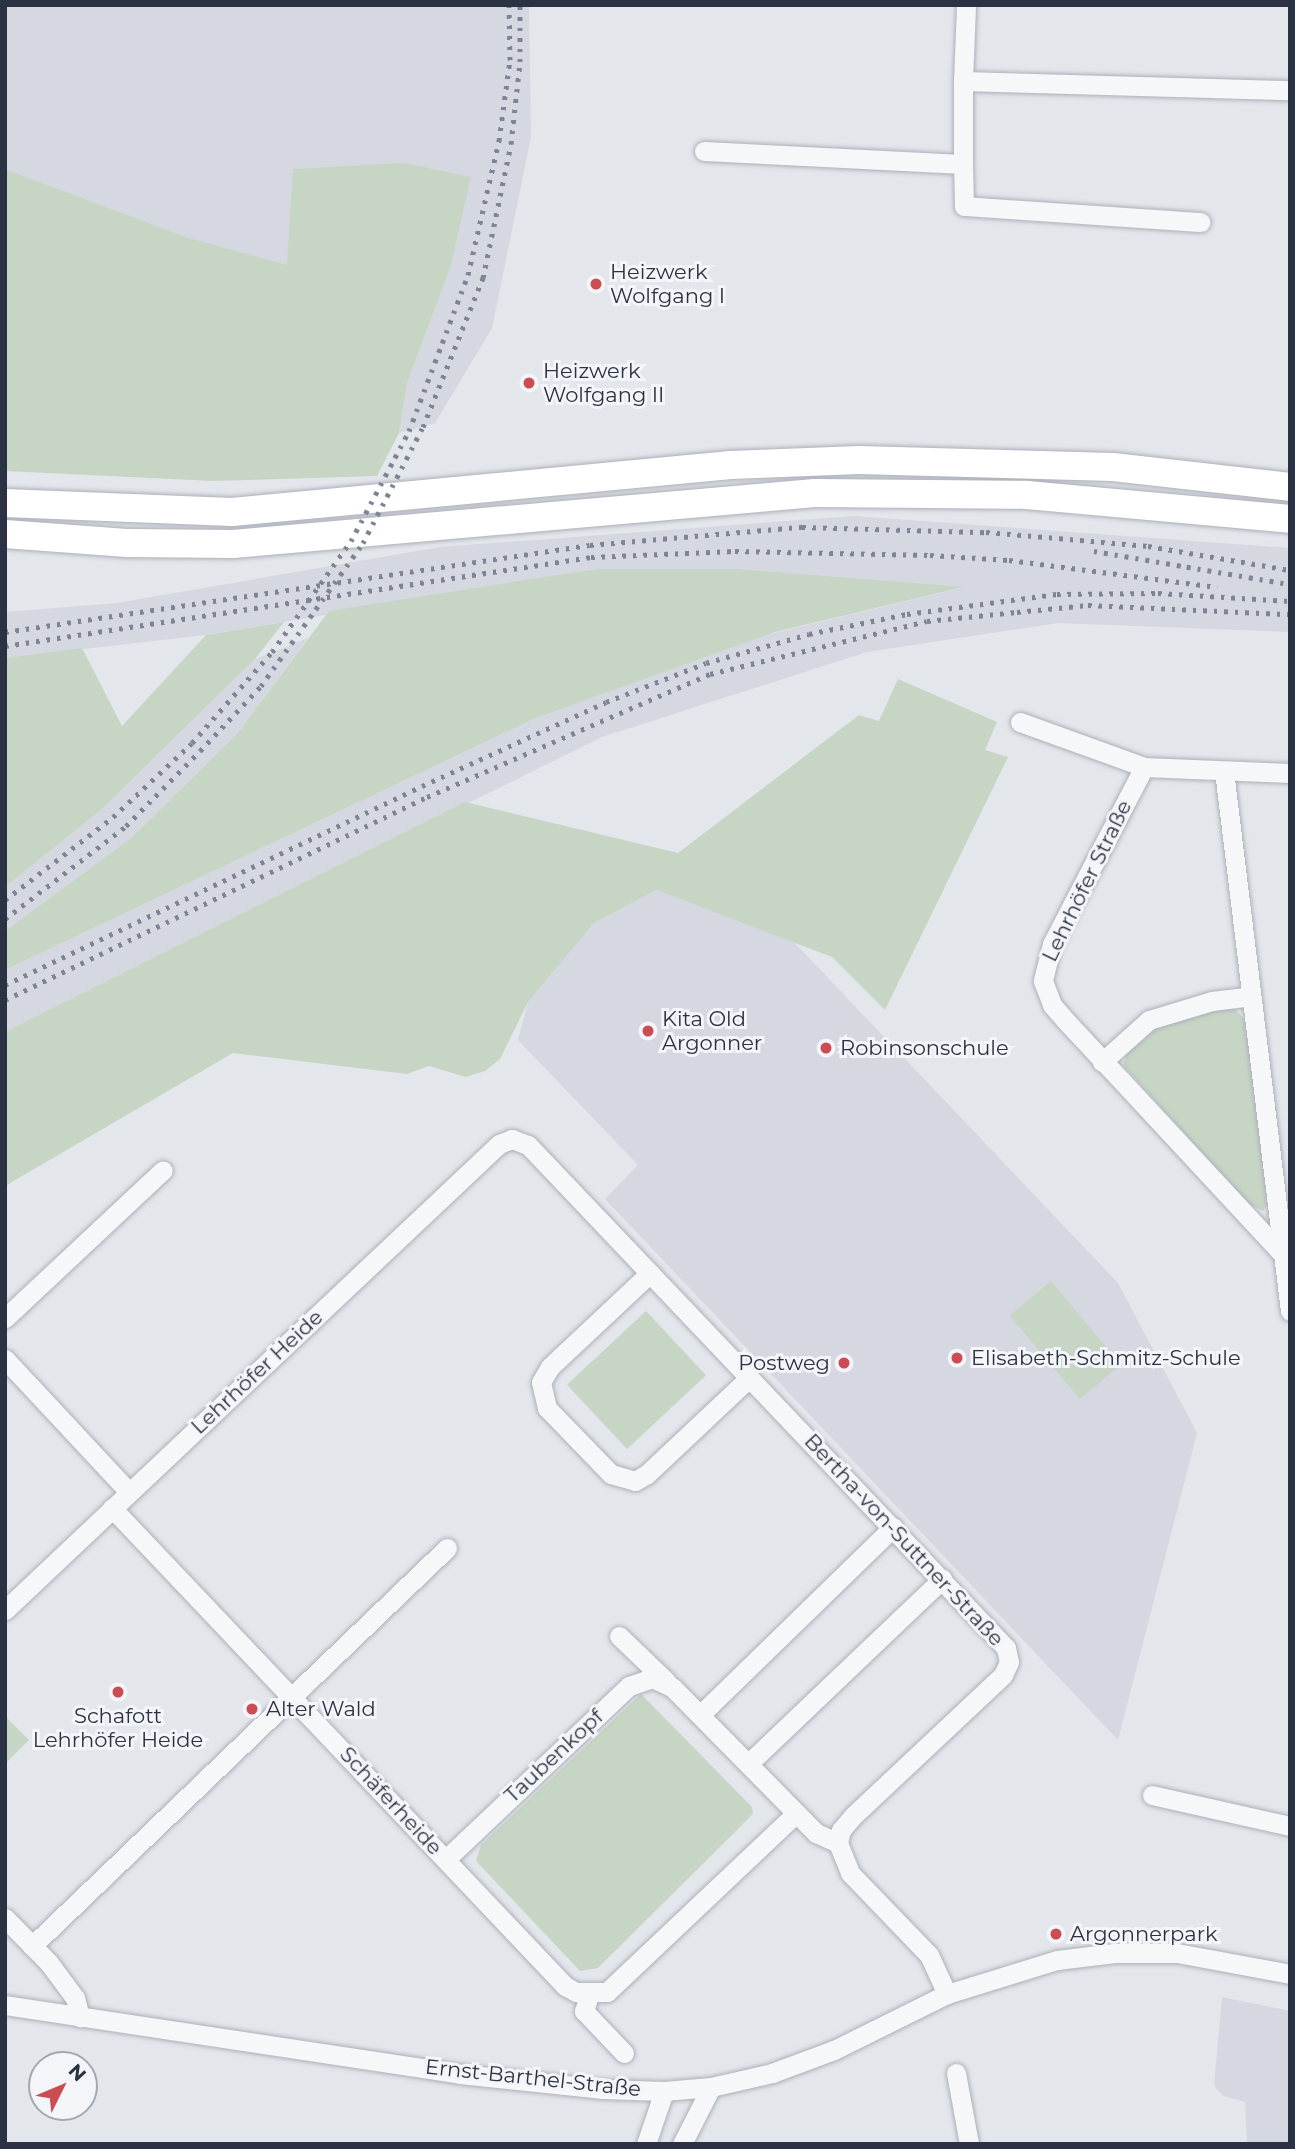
<!DOCTYPE html>
<html>
<head>
<meta charset="utf-8">
<style>
  body { margin:0 }
  #map { position:relative; width:1295px; height:2149px; overflow:hidden; background:#e3e6eb; font-family:Montserrat,sans-serif }
  div>[style] { position:absolute }
  .built>* { inset:0; background:#d5d8e0 }
  .green>* { inset:0; background:#c7d5c5; transform-origin:0 0 }
  .roads { filter:drop-shadow(0 0 2px #acb0b9) drop-shadow(0 0 2px #acb0b9) }
  .minor>* { height:19px; margin:-9.5px; padding:0 9.5px; transform-origin:9.5px; border-radius:9.5px; background:#f6f7f9 }
  .highway>* { height:28px; margin:-14px; padding:0 14px; transform-origin:14px; border-radius:14px; background:#fff }
  .rail>* { height:5px; margin-top:-2.5px; transform-origin:0; background:repeating-linear-gradient(90deg,#7d8494 0 3.5px,transparent 0 10.5px) }
  .dots>* { width:19px; height:19px; translate:-50% -50%; box-sizing:border-box; border:4px solid #f3f5f8; border-radius:50% }
  span { translate:-50% -50%; white-space:nowrap; text-align:center; line-height:1.15; -webkit-text-stroke:6px #f3f5f8; paint-order:stroke }
  .poi-label { font-size:21px; color:#2b3243 }
  .left { translate:0 -50%; text-align:left }
  .right { translate:-100% -50%; text-align:right }
  .street-label { font-size:21px; color:#2b3243 }
  .frame { position:absolute; inset:0; border:7px solid #2b3243; pointer-events:none }
  .north { position:absolute; left:28px; top:2051px; width:70px; height:70px; box-sizing:border-box; background:#f3f5f8; border:2px solid #a3a7b0; border-radius:50%; rotate:47deg; font-size:19px; font-weight:700; line-height:28px; text-align:center; color:#2b3243 }
  .north::after { content:''; display:block; margin:auto; width:24px; height:32px; background:#cc4c54; clip-path:polygon(50% 0,100% 100%,50% 72%,0 100%) }
</style>
</head>
<body>
<div id="map">
  <div class="built">
    <div style="clip-path:polygon(5px 5px,529px 5px,531px 137px,492px 328px,435px 423px,399px 433px,407px 383px,451px 266px,470px 181px,5px 445px)"></div>
    <div style="clip-path:polygon(853px 516px,1290px 548px,1290px 632px,1058px 623px,867px 652px,602px 737px,5px 1032px,5px 970px,536px 718px,766px 635px,961px 588px,596px 569px,206px 635px,5px 658px,5px 612px,117px 603px,440px 547px)"></div>
    <div style="clip-path:polygon(308px 638px,236px 735px,131px 838px,5px 931px,5px 887px,101px 810px,255px 659px)"></div>
    <div style="clip-path:polygon(657px 890px,791px 939px,1118px 1283px,1197px 1433px,1118px 1740px,605px 1199px,638px 1165px,518px 1040px,528px 1002px,594px 923px)"></div>
    <div style="clip-path:polygon(1222px 1997px,1290px 2011px,1290px 2144px,1247px 2144px,1245px 2102px,1223px 2096px,1214px 2085px)"></div>
  </div>
  <div class="green">
    <div style="clip-path:polygon(404px 163px,471px 177px,451px 266px,407px 383px,399px 433px,377px 476px,213px 481px,5px 471px,5px 169px,189px 238px,287px 265px,293px 169px)"></div>
    <div style="clip-path:polygon(596px 569px,737px 569px,964px 587px,775px 632px,536px 718px,5px 970px,5px 931px,131px 838px,236px 735px,329px 611px)"></div>
    <div style="clip-path:polygon(284px 622px,255px 659px,101px 810px,5px 887px,5px 658px,82px 648px,122px 726px,206px 635px)"></div>
    <div style="clip-path:polygon(898px 679px,997px 722px,985px 750px,1008px 757px,885px 1010px,832px 957px,657px 890px,594px 923px,528px 1002px,500px 1059px,485px 1071px,466px 1077px,429px 1066px,407px 1074px,233px 1053px,5px 1186px,5px 1032px,465px 802px,678px 853px,859px 715px,879px 721px)"></div>
    <div style="clip-path:polygon(1233px 1007px,1246px 1021px,1269px 1202px,1263px 1211px,1248px 1204px,1123px 1065px,1126px 1055px,1159px 1026px,1183px 1016px)"></div>
    <div style="left:1051px;top:1281px;width:109px;height:54px;rotate:50deg"></div>
    <div style="left:646px;top:1311px;width:88px;height:108px;rotate:47deg"></div>
    <div style="clip-path:polygon(641px 1694px,752px 1807px,753px 1814px,598px 1968px,580px 1971px,476px 1861px,481px 1845px)"></div>
    <div style="clip-path:polygon(5px 1716px,29px 1740px,5px 1764px)"></div>
  </div>
  <div class="roads">
    <div class="minor">
      <div style="left:963px;top:81px;width:76px;rotate:-87.7deg"></div>
      <div style="left:704px;top:151px;width:259px;rotate:2.9deg"></div>
      <div style="left:963px;top:164px;width:83px;rotate:-90deg"></div>
      <div style="left:963px;top:81px;width:327px;rotate:1.6deg"></div>
      <div style="left:963px;top:164px;width:42px;rotate:88.6deg"></div>
      <div style="left:964px;top:206px;width:237px;rotate:3.9deg"></div>
      <div style="left:1020px;top:722px;width:132px;rotate:19.9deg"></div>
      <div style="left:1144px;top:767px;width:146px;rotate:2.4deg"></div>
      <div style="left:1144px;top:767px;width:199px;rotate:117.5deg"></div>
      <div style="left:1052px;top:944px;width:38px;rotate:104deg"></div>
      <div style="left:1043px;top:981px;width:26px;rotate:69deg"></div>
      <div style="left:1052px;top:1005px;width:21px;rotate:49deg"></div>
      <div style="left:1066px;top:1021px;width:316px;rotate:47.1deg"></div>
      <div style="left:1224px;top:771px;width:544px;rotate:83.03deg"></div>
      <div style="left:1102px;top:1062px;width:63px;rotate:-41.8deg"></div>
      <div style="left:1149px;top:1020px;width:66px;rotate:-16.8deg"></div>
      <div style="left:1212px;top:1001px;width:38px;rotate:-7deg"></div>
      <div style="left:650px;top:1273px;width:137px;rotate:136.8deg"></div>
      <div style="left:550px;top:1367px;width:17px;rotate:121deg"></div>
      <div style="left:541px;top:1382px;width:27px;rotate:77deg"></div>
      <div style="left:547px;top:1408px;width:92px;rotate:45.9deg"></div>
      <div style="left:611px;top:1474px;width:25px;rotate:16deg"></div>
      <div style="left:635px;top:1481px;width:14px;rotate:-30deg"></div>
      <div style="left:647px;top:1474px;width:141px;rotate:-43.3deg"></div>
      <div style="left:5px;top:1318px;width:216px;rotate:-43.1deg"></div>
      <div style="left:5px;top:1359px;width:182px;rotate:47deg"></div>
      <div style="left:112px;top:1508px;width:659px;rotate:46.54deg"></div>
      <div style="left:565px;top:1986px;width:13px;rotate:29deg"></div>
      <div style="left:576px;top:1992px;width:31px"></div>
      <div style="left:607px;top:1992px;width:260px;rotate:-43.4deg"></div>
      <div style="left:5px;top:1610px;width:679px;rotate:-43.33deg"></div>
      <div style="left:499px;top:1144px;width:14px;rotate:-21deg"></div>
      <div style="left:512px;top:1139px;width:17px;rotate:21deg"></div>
      <div style="left:528px;top:1145px;width:694px;rotate:46.46deg"></div>
      <div style="left:1006px;top:1648px;width:14px;rotate:78deg"></div>
      <div style="left:1009px;top:1662px;width:14px;rotate:115deg"></div>
      <div style="left:1003px;top:1675px;width:207px;rotate:136.8deg"></div>
      <div style="left:852px;top:1817px;width:17px;rotate:130deg"></div>
      <div style="left:841px;top:1830px;width:13px;rotate:103deg"></div>
      <div style="left:838px;top:1843px;width:32px;rotate:68deg"></div>
      <div style="left:850px;top:1873px;width:114px;rotate:46.1deg"></div>
      <div style="left:929px;top:1955px;width:43px;rotate:65.2deg"></div>
      <div style="left:619px;top:1636px;width:66px;rotate:43.8deg"></div>
      <div style="left:701px;top:1714px;width:268px;rotate:-44.2deg"></div>
      <div style="left:749px;top:1763px;width:267px;rotate:-43.6deg"></div>
      <div style="left:1152px;top:1795px;width:141px;rotate:12.7deg"></div>
      <div style="left:446px;top:1859px;width:252px;rotate:-43.4deg"></div>
      <div style="left:629px;top:1686px;width:24px;rotate:-19deg"></div>
      <div style="left:652px;top:1678px;width:23px;rotate:25deg"></div>
      <div style="left:673px;top:1688px;width:204px;rotate:45.4deg"></div>
      <div style="left:816px;top:1833px;width:24px;rotate:24deg"></div>
      <div style="left:5px;top:1918px;width:63px;rotate:45.6deg"></div>
      <div style="left:49px;top:1963px;width:44px;rotate:53.4deg"></div>
      <div style="left:75px;top:1998px;width:20px;rotate:75deg"></div>
      <div style="left:32px;top:1946px;width:575px;rotate:-43.8deg"></div>
      <div style="left:589px;top:1995px;width:17px;rotate:107deg"></div>
      <div style="left:584px;top:2011px;width:58px;rotate:46.4deg"></div>
      <div style="left:5px;top:2005px;width:460px;rotate:8.6deg"></div>
      <div style="left:460px;top:2074px;width:144px;rotate:6deg"></div>
      <div style="left:603px;top:2089px;width:61px;rotate:1.9deg"></div>
      <div style="left:664px;top:2091px;width:47px;rotate:-4.9deg"></div>
      <div style="left:711px;top:2087px;width:63px;rotate:-12.9deg"></div>
      <div style="left:772px;top:2073px;width:66px;rotate:-20.4deg"></div>
      <div style="left:834px;top:2050px;width:126px;rotate:-26.4deg"></div>
      <div style="left:947px;top:1994px;width:115px;rotate:-17.2deg"></div>
      <div style="left:1057px;top:1960px;width:58px;rotate:-6.9deg"></div>
      <div style="left:1115px;top:1953px;width:62px"></div>
      <div style="left:1177px;top:1953px;width:115px;rotate:10.5deg"></div>
      <div style="left:956px;top:2073px;width:72px;rotate:79.6deg"></div>
      <div style="left:646px;top:2144px;width:56px;rotate:-71.2deg"></div>
      <div style="left:682px;top:2144px;width:64px;rotate:-63deg"></div>
    </div>
    <div class="highway">
      <div style="left:5px;top:503px;width:227px;rotate:2.3deg"></div>
      <div style="left:232px;top:512px;width:501px;rotate:-5.38deg"></div>
      <div style="left:731px;top:465px;width:128px;rotate:-2.2deg"></div>
      <div style="left:859px;top:460px;width:254px;rotate:1.6deg"></div>
      <div style="left:1113px;top:467px;width:178px;rotate:6.4deg"></div>
      <div style="left:5px;top:534px;width:122px;rotate:4.2deg"></div>
      <div style="left:127px;top:543px;width:106px;rotate:0.5deg"></div>
      <div style="left:233px;top:544px;width:584px;rotate:-5.01deg"></div>
      <div style="left:815px;top:493px;width:212px;rotate:0.5deg"></div>
      <div style="left:1027px;top:495px;width:264px;rotate:5.2deg"></div>
    </div>
  </div>
  <div class="rail">
    <div style="left:1094px;top:551px;width:199px;rotate:9.6deg"></div>
    <div style="left:5px;top:632px;width:591px;rotate:-8.46deg"></div>
    <div style="left:590px;top:545px;width:213px;rotate:-4.9deg"></div>
    <div style="left:802px;top:527px;width:184px;rotate:1.6deg"></div>
    <div style="left:986px;top:532px;width:163px;rotate:4.9deg"></div>
    <div style="left:1148px;top:546px;width:144px;rotate:9.6deg"></div>
    <div style="left:5px;top:646px;width:593px;rotate:-8.64deg"></div>
    <div style="left:591px;top:557px;width:144px;rotate:-2.4deg"></div>
    <div style="left:735px;top:551px;width:195px;rotate:1.2deg"></div>
    <div style="left:930px;top:555px;width:79px;rotate:3.6deg"></div>
    <div style="left:1009px;top:560px;width:210px;rotate:7.4deg"></div>
    <div style="left:5px;top:900px;width:136px;rotate:-37.5deg"></div>
    <div style="left:113px;top:817px;width:108px;rotate:-43.1deg"></div>
    <div style="left:192px;top:743px;width:121px;rotate:-48.7deg"></div>
    <div style="left:272px;top:652px;width:136px;rotate:-54.6deg"></div>
    <div style="left:351px;top:541px;width:124px;rotate:-62.2deg"></div>
    <div style="left:409px;top:431px;width:167px;rotate:-69.3deg"></div>
    <div style="left:468px;top:275px;width:138px;rotate:-77deg"></div>
    <div style="left:499px;top:141px;width:82px;rotate:-82.3deg"></div>
    <div style="left:510px;top:60px;width:55px;rotate:-91deg"></div>
    <div style="left:5px;top:919px;width:153px;rotate:-37.5deg"></div>
    <div style="left:126px;top:826px;width:105px;rotate:-45.4deg"></div>
    <div style="left:200px;top:751px;width:89px;rotate:-46.8deg"></div>
    <div style="left:261px;top:686px;width:176px;rotate:-54.5deg"></div>
    <div style="left:363px;top:543px;width:131px;rotate:-62.7deg"></div>
    <div style="left:423px;top:427px;width:161px;rotate:-68.1deg"></div>
    <div style="left:483px;top:278px;width:137px;rotate:-78.2deg"></div>
    <div style="left:511px;top:144px;width:82px;rotate:-83.7deg"></div>
    <div style="left:520px;top:62px;width:57px;rotate:-90deg"></div>
    <div style="left:5px;top:985px;width:462px;rotate:-25.5deg"></div>
    <div style="left:422px;top:786px;width:202px;rotate:-24.5deg"></div>
    <div style="left:606px;top:702px;width:107px;rotate:-21.3deg"></div>
    <div style="left:706px;top:663px;width:107px;rotate:-15.7deg"></div>
    <div style="left:809px;top:634px;width:100px;rotate:-11.5deg"></div>
    <div style="left:907px;top:614px;width:151px;rotate:-7.6deg"></div>
    <div style="left:1057px;top:594px;width:101px;rotate:-0.6deg"></div>
    <div style="left:1158px;top:593px;width:132px;rotate:3.5deg"></div>
    <div style="left:5px;top:1000px;width:468px;rotate:-25.7deg"></div>
    <div style="left:427px;top:797px;width:309px;rotate:-23.5deg"></div>
    <div style="left:710px;top:674px;width:223px;rotate:-13.7deg"></div>
    <div style="left:927px;top:621px;width:90px;rotate:-5.7deg"></div>
    <div style="left:1017px;top:612px;width:71px;rotate:-5.6deg"></div>
    <div style="left:1088px;top:605px;width:202px;rotate:2.6deg"></div>
  </div>
  <div class="dots">
    <div style="left:596px;top:284px;background:#cc4c54"></div>
    <div style="left:529px;top:383px;background:#cc4c54"></div>
    <div style="left:648px;top:1031px;background:#cc4c54"></div>
    <div style="left:826px;top:1048px;background:#cc4c54"></div>
    <div style="left:957px;top:1358px;background:#cc4c54"></div>
    <div style="left:844px;top:1363px;background:#cc4c54"></div>
    <div style="left:118px;top:1692px;background:#cc4c54"></div>
    <div style="left:252px;top:1709px;background:#cc4c54"></div>
    <div style="left:1056px;top:1934px;background:#cc4c54"></div>
  </div>
  <div class="poi-label">
    <span class="left" style="left:610px;top:284px">Heizwerk<br>Wolfgang I</span>
    <span class="left" style="left:543px;top:383px">Heizwerk<br>Wolfgang II</span>
    <span class="left" style="left:662px;top:1031px">Kita Old<br>Argonner</span>
    <span class="left" style="left:840px;top:1048px">Robinsonschule</span>
    <span class="left" style="left:971px;top:1358px">Elisabeth-Schmitz-Schule</span>
    <span class="right" style="left:830px;top:1363px">Postweg</span>
    <span class="left" style="left:266px;top:1709px">Alter Wald</span>
    <span style="left:118px;top:1728px">Schafott<br>Lehrhöfer Heide</span>
    <span class="left" style="left:1070px;top:1934px">Argonnerpark</span>
  </div>
  <div class="street-label">
    <span style="left:1087px;top:881px;rotate:-64deg">Lehrhöfer Straße</span>
    <span style="left:257px;top:1372px;rotate:-43deg">Lehrhöfer Heide</span>
    <span style="left:904px;top:1540px;rotate:47deg">Bertha-von-Suttner-Straße</span>
    <span style="left:554px;top:1756px;rotate:-43deg">Taubenkopf</span>
    <span style="left:391px;top:1801px;rotate:47deg">Schäferheide</span>
    <span style="left:533px;top:2078px;rotate:6deg">Ernst-Barthel-Straße</span>
  </div>
  <div class="frame"></div>
  <div class="north">N</div>
</div>
</body>
</html>
